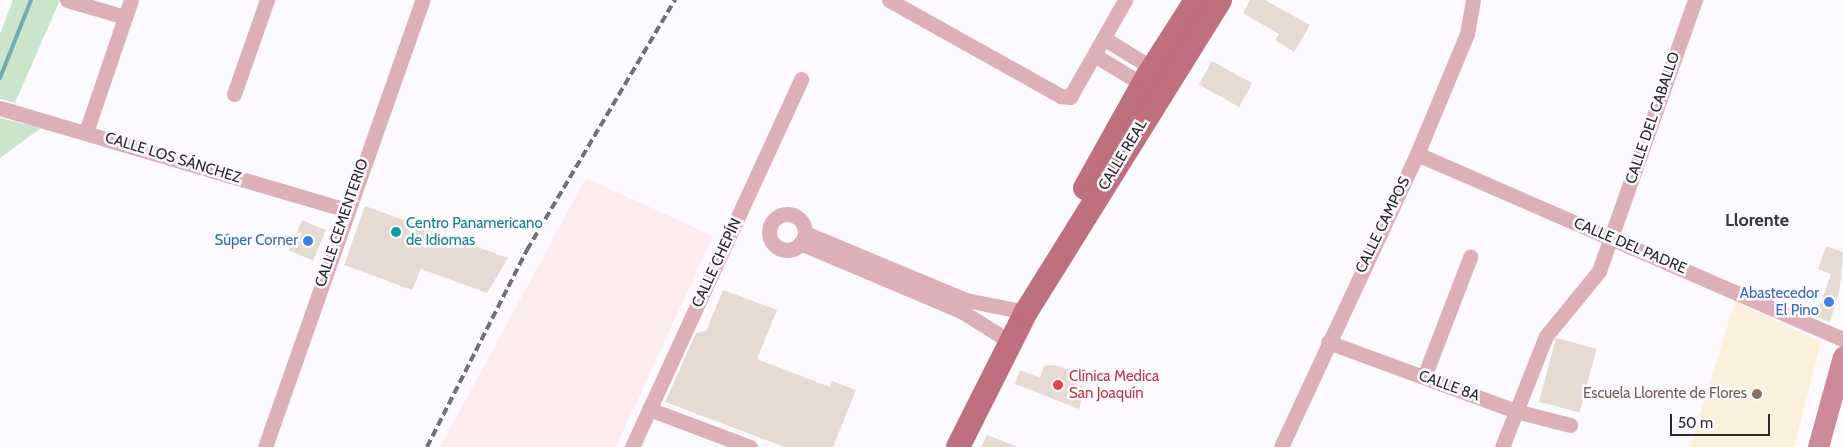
<!DOCTYPE html>
<html>
<head>
<meta charset="utf-8">
<style>
  body { margin:0 }
  #map { position:relative; width:1843px; height:447px; overflow:hidden; background:#fcfaff; font-family:Cabin,sans-serif }
  div>[style] { position:absolute }
  .industrial>* { inset:0; background:#fdecee }
  .education>* { inset:0; background:#faf0db }
  .green>* { inset:0; background:#cae5cb }
  .stream>* { height:4px; margin:-2px; padding:0 2px; transform-origin:2px; border-radius:2px; background:#75aab0 }
  .building>* { inset:0; background:#e6dbd2; transform-origin:0 0 }
  .street>* { height:15px; margin:-7.5px; padding:0 7.5px; transform-origin:7.5px; border-radius:7.5px; background:#ddb0b7 }
  .street>.ring { margin:-7.5px; padding:0; box-sizing:content-box; background:none; border:15px solid #ddb0b7; border-radius:50% }
  .secondary>* { height:21px; margin:-10.5px; padding:0 10.5px; transform-origin:10.5px; border-radius:10.5px; background:#cc8b96 }
  .primary>* { height:24px; margin:-12px; padding:0 12px; transform-origin:12px; border-radius:12px; background:#be707f }
  .rail>* { height:4px; margin-top:-2px; transform-origin:0; background:repeating-linear-gradient(90deg,#727075 0 8px,transparent 0 12px) }
  .dots>* { width:14px; height:14px; translate:-50% -50%; box-sizing:border-box; border:2px solid #fcfaff; border-radius:50% }
  span { translate:-50% -50%; white-space:nowrap; text-align:center; line-height:1.15; -webkit-text-stroke:5px #fcfaff; paint-order:stroke }
  .street-label { font-size:15px; color:#2b292e }
  .culture-label { font-size:15px; color:#0d838f }
  .left { translate:0 -50%; text-align:left }
  .shop-label { font-size:15px; color:#366cbe }
  .right { translate:-100% -50%; text-align:right }
  .health-label { font-size:15px; color:#be3a42 }
  .education-label { font-size:15px; color:#785e54 }
  .quarter-label { font-size:18px; color:#39363f; font-weight:700 }
  .scale { position:absolute; left:1670px; top:414px; width:100px; height:22px; box-sizing:border-box; border:2px solid #2b292e; border-top:0; padding-left:6px; font-size:15px; line-height:18px; white-space:nowrap; color:#2b292e; -webkit-text-stroke:4px #fcfaff; paint-order:stroke }
</style>
</head>
<body>
<div id="map">
  <div class="industrial">
    <div style="clip-path:polygon(586px 178px,713px 236px,616px 447px,440px 447px)"></div>
  </div>
  <div class="education">
    <div style="clip-path:polygon(1735px 301px,1821px 342px,1794px 447px,1690px 447px)"></div>
  </div>
  <div class="green">
    <div style="clip-path:polygon(13px 0,60px 0,15px 103px,0 99px,0 34px)"></div>
    <div style="clip-path:polygon(0 118px,41px 128px,0 158px)"></div>
  </div>
  <div class="stream">
    <div style="left:0;top:78px;width:84px;rotate:-68.3deg"></div>
  </div>
  <div class="building">
    <div style="clip-path:polygon(1250px 0,1265px 0,1310px 25px,1294px 52px,1275px 40px,1279px 34px,1243px 13px)"></div>
    <div style="left:1212px;top:61px;width:46px;height:27px;rotate:29deg"></div>
    <div style="clip-path:polygon(365px 206px,508px 258px,487px 293px,421px 269px,412px 290px,344px 265px)"></div>
    <div style="left:302px;top:220px;width:26px;height:33px;rotate:23deg"></div>
    <div style="clip-path:polygon(1826px 246px,1843px 252px,1840px 288px,1830px 322px,1816px 317px,1831px 274px,1818px 269px)"></div>
    <div style="clip-path:polygon(723px 290px,777px 310px,757px 359px,830px 387px,832px 381px,856px 390px,833px 447px,785px 447px,665px 402px,696px 333px,706px 331px)"></div>
    <div style="left:1556px;top:338px;width:42px;height:66px;rotate:15deg"></div>
    <div style="clip-path:polygon(1055px 365px,1075px 372px,1072px 382px,1086px 388px,1079px 409px,1015px 384px,1020px 370px,1040px 378px,1044px 366px)"></div>
    <div style="clip-path:polygon(987px 435px,1016px 446px,1016px 447px,981px 447px)"></div>
  </div>
  <div class="street">
    <div style="left:67px;top:0;width:60px;rotate:16.3deg"></div>
    <div style="left:889px;top:0;width:197px;rotate:29.2deg"></div>
    <div style="left:1061px;top:96px;width:9px;rotate:6deg"></div>
    <div style="left:1070px;top:97px;width:112px;rotate:-60.4deg"></div>
    <div style="left:1105px;top:39px;width:55px;rotate:31.7deg"></div>
    <div style="left:1096px;top:56px;width:54px;rotate:31.3deg"></div>
    <div style="left:234px;top:94px;width:100px;rotate:-70.7deg"></div>
    <div style="left:0;top:108px;width:361px;rotate:16.4deg"></div>
    <div style="left:86px;top:132px;width:139px;rotate:-71.2deg"></div>
    <div style="left:1417px;top:154px;width:464px;rotate:23.5deg"></div>
    <div class="ring" style="left:769px;top:214px;width:21px;height:21px"></div>
    <div style="left:805px;top:233px;width:174px;rotate:22.6deg"></div>
    <div style="left:966px;top:300px;width:61px;rotate:11.3deg"></div>
    <div style="left:800px;top:243px;width:175px;rotate:22.9deg"></div>
    <div style="left:961px;top:311px;width:57px;rotate:32deg"></div>
    <div style="left:1328px;top:342px;width:200px;rotate:20.2deg"></div>
    <div style="left:1516px;top:411px;width:56px;rotate:14.5deg"></div>
    <div style="left:1424px;top:377px;width:129px;rotate:-69deg"></div>
    <div style="left:649px;top:409px;width:108px;rotate:20.6deg"></div>
    <div style="left:265px;top:447px;width:474px;rotate:-70.6deg"></div>
    <div style="left:632px;top:447px;width:405px;rotate:-65.3deg"></div>
    <div style="left:1281px;top:447px;width:323px;rotate:-65.1deg"></div>
    <div style="left:1417px;top:154px;width:130px;rotate:-67.4deg"></div>
    <div style="left:1467px;top:34px;width:35px;rotate:-80deg"></div>
    <div style="left:1502px;top:447px;width:119px;rotate:-68.4deg"></div>
    <div style="left:1546px;top:336px;width:84px;rotate:-50.8deg"></div>
    <div style="left:1599px;top:271px;width:288px;rotate:-70.5deg"></div>
  </div>
  <div class="secondary">
    <div style="left:1818px;top:447px;width:94px;rotate:-74.6deg"></div>
  </div>
  <div class="primary">
    <div style="left:1085px;top:188px;width:127px;rotate:-60.8deg"></div>
    <div style="left:1147px;top:77px;width:91px;rotate:-57.5deg"></div>
    <div style="left:958px;top:447px;width:151px;rotate:-63.3deg"></div>
    <div style="left:1026px;top:312px;width:367px;rotate:-58.1deg"></div>
  </div>
  <div class="rail">
    <div style="left:427px;top:447px;width:221px;rotate:-63.1deg"></div>
    <div style="left:527px;top:250px;width:291px;rotate:-59.4deg"></div>
  </div>
  <div class="dots">
    <div style="left:396px;top:232px;background:#0f9aa8"></div>
    <div style="left:308px;top:241px;background:#3f7fe0"></div>
    <div style="left:1829px;top:302px;background:#3f7fe0"></div>
    <div style="left:1058px;top:385px;background:#e0444e"></div>
    <div style="left:1757px;top:394px;background:#8d6e63"></div>
  </div>
  <div class="street-label">
    <span style="left:1653px;top:118px;rotate:-71deg">CALLE DEL CABALLO</span>
    <span style="left:1123px;top:155px;rotate:-59deg">CALLE REAL</span>
    <span style="left:173px;top:158px;rotate:17deg">CALLE LOS SÁNCHEZ</span>
    <span style="left:342px;top:223px;rotate:-71deg">CALLE CEMENTERIO</span>
    <span style="left:1383px;top:225px;rotate:-64deg">CALLE CAMPOS</span>
    <span style="left:1630px;top:246px;rotate:23deg">CALLE DEL PADRE</span>
    <span style="left:717px;top:263px;rotate:-65deg">CALLE CHEPÍN</span>
    <span style="left:1449px;top:386px;rotate:20deg">CALLE 8A</span>
  </div>
  <div class="culture-label">
    <span class="left" style="left:406px;top:232px">Centro Panamericano<br>de Idiomas</span>
  </div>
  <div class="shop-label">
    <span class="right" style="left:298px;top:241px">Súper Corner</span>
    <span class="right" style="left:1819px;top:302px">Abastecedor<br>El Pino</span>
  </div>
  <div class="health-label">
    <span class="left" style="left:1069px;top:385px">Clínica Medica<br>San Joaquín</span>
  </div>
  <div class="education-label">
    <span class="right" style="left:1747px;top:394px">Escuela Llorente de Flores</span>
  </div>
  <div class="quarter-label">
    <span style="left:1757px;top:220px">Llorente</span>
  </div>
  <div class="scale">50 m</div>
</div>
</body>
</html>
